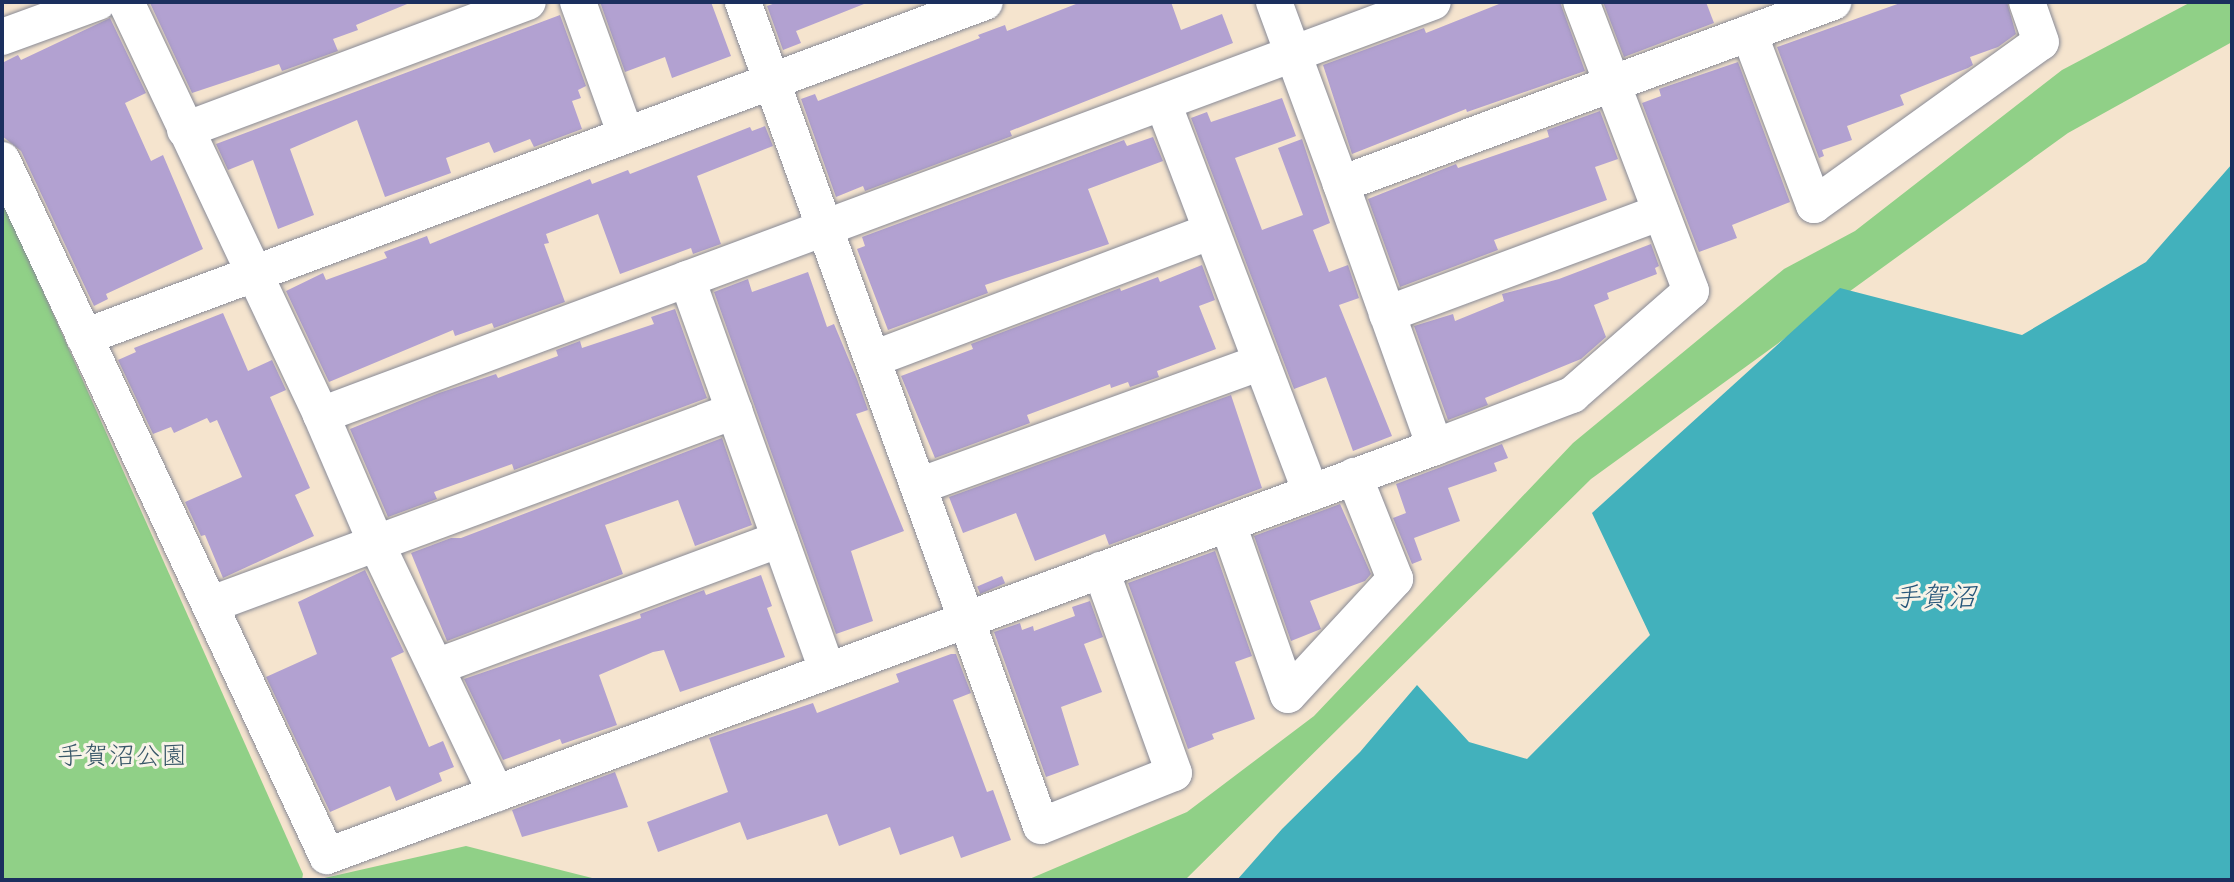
<!DOCTYPE html>
<html>
<head>
<meta charset="utf-8">
<style>
  body { margin:0 }
  #map { position:relative; width:2234px; height:882px; overflow:hidden; background:#f5e4ce; font-family:Dekko,"Klee One",sans-serif }
  div>[style] { position:absolute }
  .green>* { inset:0; background:#90d087 }
  .water>* { inset:0; background:#42b1bc }
  .building>* { inset:0; background:#b2a1d1; transform-origin:0 0 }
  .roads { filter:drop-shadow(0 0 2px #888a96) drop-shadow(0 0 2px #888a96) }
  .minor>* { height:36px; margin:-18px; padding:0 18px; transform-origin:18px; border-radius:18px; background:#fff }
  span { translate:-50% -50%; white-space:nowrap; text-align:center; line-height:1.15; -webkit-text-stroke:6px #f7f3e8; paint-order:stroke }
  .park-label { font-size:26px; color:#385768 }
  .water-label { font-size:28px; color:#27567a; font-style:italic }
  .frame { position:absolute; inset:0; border:4px solid #1b2f5e; pointer-events:none }
</style>
</head>
<body>
<div id="map">
  <div class="green">
    <div style="clip-path:polygon(2191px 2px,2232px 2px,2232px 42px,2068px 133px,1591px 479px,1185px 880px,1027px 880px,1187px 812px,1314px 716px,1573px 443px,1784px 269px,1855px 231px,2062px 70px)"></div>
    <div style="clip-path:polygon(2px 199px,303px 874px,302px 880px,2px 880px)"></div>
    <div style="clip-path:polygon(466px 846px,600px 880px,320px 880px,320px 879px)"></div>
  </div>
  <div class="water">
    <div style="clip-path:polygon(2232px 164px,2232px 880px,1237px 880px,1282px 829px,1360px 752px,1417px 685px,1469px 742px,1527px 759px,1650px 635px,1592px 513px,1840px 288px,2022px 335px,2146px 262px)"></div>
  </div>
  <div class="building">
    <div style="clip-path:polygon(412px 2px,356px 25px,358px 30px,333px 39px,338px 51px,282px 71px,279px 64px,192px 93px,150px 3px)"></div>
    <div style="clip-path:polygon(600px 2px,711px 2px,731px 56px,672px 78px,665px 57px,625px 72px)"></div>
    <div style="clip-path:polygon(869px 2px,796px 31px,801px 43px,783px 50px,767px 6px,778px 2px)"></div>
    <div style="clip-path:polygon(1081px 2px,1171px 2px,1181px 30px,1222px 14px,1233px 43px,1010px 131px,1012px 136px,865px 191px,863px 186px,836px 197px,801px 99px,815px 94px,818px 101px,980px 38px,978px 35px,1005px 25px,1007px 31px)"></div>
    <div style="clip-path:polygon(1504px 2px,1560px 2px,1585px 71px,1467px 112px,1466px 109px,1352px 154px,1323px 65px,1424px 28px,1426px 33px)"></div>
    <div style="clip-path:polygon(1603px 2px,1706px 2px,1714px 23px,1624px 57px)"></div>
    <div style="clip-path:polygon(1903px 2px,2007px 2px,2016px 34px,1998px 47px,1970px 57px,1973px 65px,1968px 68px,1900px 95px,1904px 105px,1847px 126px,1852px 140px,1822px 150px,1824px 156px,1819px 158px,1777px 47px)"></div>
    <div style="clip-path:polygon(560px 15px,586px 86px,578px 90px,581px 98px,572px 101px,582px 129px,534px 147px,530px 139px,494px 153px,489px 142px,446px 158px,451px 173px,385px 197px,357px 120px,290px 149px,314px 215px,278px 229px,253px 160px,228px 170px,216px 144px)"></div>
    <div style="clip-path:polygon(110px 18px,146px 93px,125px 103px,151px 161px,163px 155px,203px 249px,106px 294px,108px 299px,94px 306px,21px 151px,2px 136px,2px 63px,18px 55px,21px 60px)"></div>
    <div style="clip-path:polygon(1738px 62px,1790px 202px,1732px 225px,1737px 238px,1699px 252px,1642px 103px,1661px 96px,1659px 89px)"></div>
    <div style="clip-path:polygon(1282px 98px,1296px 136px,1235px 158px,1262px 230px,1303px 215px,1278px 148px,1302px 139px,1330px 223px,1313px 230px,1329px 272px,1348px 265px,1359px 298px,1339px 305px,1392px 436px,1353px 451px,1326px 377px,1294px 389px,1191px 118px,1207px 112px,1211px 122px)"></div>
    <div style="clip-path:polygon(1600px 111px,1618px 159px,1595px 167px,1607px 200px,1494px 240px,1498px 250px,1400px 287px,1368px 199px,1456px 164px,1458px 168px,1549px 137px,1547px 130px)"></div>
    <div style="clip-path:polygon(765px 126px,773px 146px,697px 176px,721px 244px,693px 254px,691px 248px,620px 274px,598px 214px,546px 234px,549px 243px,544px 244px,565px 302px,494px 328px,492px 323px,455px 336px,453px 330px,329px 382px,286px 291px,323px 273px,326px 280px,348px 272px,387px 258px,384px 252px,427px 236px,430px 244px,590px 179px,592px 184px,628px 170px,630px 174px,750px 127px,752px 131px)"></div>
    <div style="clip-path:polygon(1153px 137px,1163px 161px,1088px 189px,1109px 244px,985px 285px,988px 293px,888px 330px,857px 249px,865px 246px,862px 237px,1124px 140px,1127px 146px)"></div>
    <div style="clip-path:polygon(1651px 244px,1659px 266px,1655px 268px,1657px 274px,1607px 293px,1609px 299px,1594px 305px,1606px 337px,1581px 359px,1485px 398px,1488px 405px,1448px 420px,1414px 326px,1453px 314px,1455px 321px,1504px 301px,1502px 294px,1559px 279px)"></div>
    <div style="clip-path:polygon(1202px 265px,1215px 300px,1199px 306px,1216px 349px,1157px 371px,1159px 377px,1130px 387px,1128px 382px,1111px 388px,1110px 384px,1027px 415px,1030px 423px,935px 458px,901px 376px,973px 349px,971px 344px,1120px 288px,1121px 291px,1158px 277px,1160px 282px)"></div>
    <div style="clip-path:polygon(808px 272px,827px 327px,834px 324px,857px 379px,868px 410px,856px 414px,904px 531px,851px 551px,873px 621px,836px 634px,714px 292px,748px 279px,752px 292px)"></div>
    <div style="clip-path:polygon(675px 309px,707px 398px,514px 470px,512px 464px,434px 492px,437px 499px,388px 517px,350px 429px,439px 393px,496px 374px,498px 378px,558px 356px,556px 350px,580px 341px,582px 348px,654px 324px,651px 317px)"></div>
    <div style="clip-path:polygon(223px 313px,248px 371px,272px 360px,286px 390px,270px 397px,310px 488px,295px 495px,314px 536px,223px 578px,205px 535px,201px 536px,185px 502px,242px 477px,217px 420px,210px 423px,207px 418px,174px 433px,171px 427px,153px 434px,118px 360px,136px 352px,134px 348px)"></div>
    <div style="clip-path:polygon(1231px 395px,1262px 488px,1109px 545px,1105px 534px,1035px 561px,1016px 513px,963px 533px,949px 497px)"></div>
    <div style="clip-path:polygon(722px 438px,752px 525px,695px 546px,678px 500px,605px 525px,623px 574px,447px 641px,411px 553px,451px 538px,461px 538px)"></div>
    <div style="clip-path:polygon(1502px 444px,1508px 458px,1494px 463px,1497px 471px,1448px 488px,1460px 521px,1414px 538px,1422px 560px,1412px 564px,1393px 518px,1406px 513px,1396px 484px)"></div>
    <div style="clip-path:polygon(1340px 504px,1371px 574px,1365px 581px,1310px 601px,1321px 629px,1291px 641px,1254px 536px)"></div>
    <div style="clip-path:polygon(1215px 551px,1252px 656px,1235px 662px,1255px 719px,1212px 734px,1214px 739px,1188px 749px,1128px 583px)"></div>
    <div style="clip-path:polygon(365px 570px,404px 652px,391px 658px,429px 747px,443px 741px,454px 767px,439px 773px,442px 781px,396px 801px,390px 786px,330px 812px,266px 677px,317px 654px,298px 602px)"></div>
    <div style="clip-path:polygon(761px 575px,772px 606px,767px 608px,785px 657px,680px 692px,664px 650px,653px 652px,599px 675px,617px 725px,562px 744px,560px 739px,503px 760px,464px 679px,641px 618px,640px 614px,704px 590px,706px 595px)"></div>
    <div style="left:1002px;top:576px;width:8px;height:27px;rotate:67deg"></div>
    <div style="clip-path:polygon(1090px 601px,1103px 637px,1084px 644px,1102px 692px,1061px 707px,1079px 765px,1046px 777px,994px 632px,1020px 623px,1022px 630px,1033px 626px,1034px 631px,1075px 616px,1072px 607px)"></div>
    <div style="clip-path:polygon(951px 654px,956px 654px,971px 693px,953px 700px,987px 792px,993px 790px,1011px 840px,961px 858px,953px 836px,900px 855px,890px 827px,839px 846px,827px 814px,747px 840px,740px 822px,658px 852px,647px 822px,728px 792px,709px 738px,813px 703px,817px 713px,899px 682px,896px 674px)"></div>
    <div style="clip-path:polygon(615px 772px,628px 807px,522px 837px,512px 810px)"></div>
  </div>
  <div class="roads">
    <div class="minor">
      <div style="left:126px;top:2px;width:457px;rotate:64.7deg"></div>
      <div style="left:321px;top:415px;width:1186px;rotate:-20.38deg"></div>
      <div style="left:578px;top:2px;width:141px;rotate:70.2deg"></div>
      <div style="left:743px;top:2px;width:876px;rotate:70.12deg"></div>
      <div style="left:1041px;top:826px;width:143px;rotate:-21.7deg"></div>
      <div style="left:1174px;top:773px;width:216px;rotate:-109.8deg"></div>
      <div style="left:1274px;top:2px;width:194px;rotate:69.8deg"></div>
      <div style="left:1749px;top:33px;width:184px;rotate:69.3deg"></div>
      <div style="left:1814px;top:205px;width:279px;rotate:-35.7deg"></div>
      <div style="left:2041px;top:42px;width:42px;rotate:-109.3deg"></div>
      <div style="left:2px;top:37px;width:102px;rotate:-20deg"></div>
      <div style="left:1163px;top:103px;width:417px;rotate:69.2deg"></div>
      <div style="left:185px;top:130px;width:366px;rotate:-20.5deg"></div>
      <div style="left:2px;top:160px;width:768px;rotate:64.97deg"></div>
      <div style="left:327px;top:856px;width:1181px;rotate:-20.26deg"></div>
      <div style="left:1435px;top:447px;width:279px;rotate:-109.7deg"></div>
      <div style="left:1341px;top:184px;width:525px;rotate:-20.3deg"></div>
      <div style="left:687px;top:279px;width:416px;rotate:70.3deg"></div>
      <div style="left:1387px;top:314px;width:292px;rotate:-20.4deg"></div>
      <div style="left:84px;top:337px;width:961px;rotate:-20.4deg"></div>
      <div style="left:873px;top:359px;width:361px;rotate:-20.7deg"></div>
      <div style="left:321px;top:415px;width:139px;rotate:66.7deg"></div>
      <div style="left:376px;top:543px;width:278px;rotate:64.4deg"></div>
      <div style="left:1435px;top:447px;width:147px;rotate:-20.8deg"></div>
      <div style="left:1572px;top:395px;width:158px;rotate:-41.2deg"></div>
      <div style="left:1691px;top:291px;width:309px;rotate:-110.8deg"></div>
      <div style="left:919px;top:486px;width:364px;rotate:-19.9deg"></div>
      <div style="left:1228px;top:524px;width:181px;rotate:70.7deg"></div>
      <div style="left:1288px;top:695px;width:158px;rotate:-47.3deg"></div>
      <div style="left:1395px;top:579px;width:111px;rotate:-111.7deg"></div>
      <div style="left:212px;top:604px;width:557px;rotate:-20.29deg"></div>
      <div style="left:436px;top:667px;width:367px;rotate:-20.4deg"></div>
    </div>
  </div>
  <div class="park-label">
    <span style="left:122px;top:759px">手賀沼公園</span>
  </div>
  <div class="water-label">
    <span style="left:1934px;top:601px">手賀沼</span>
  </div>
  <div class="frame"></div>
</div>
</body>
</html>
